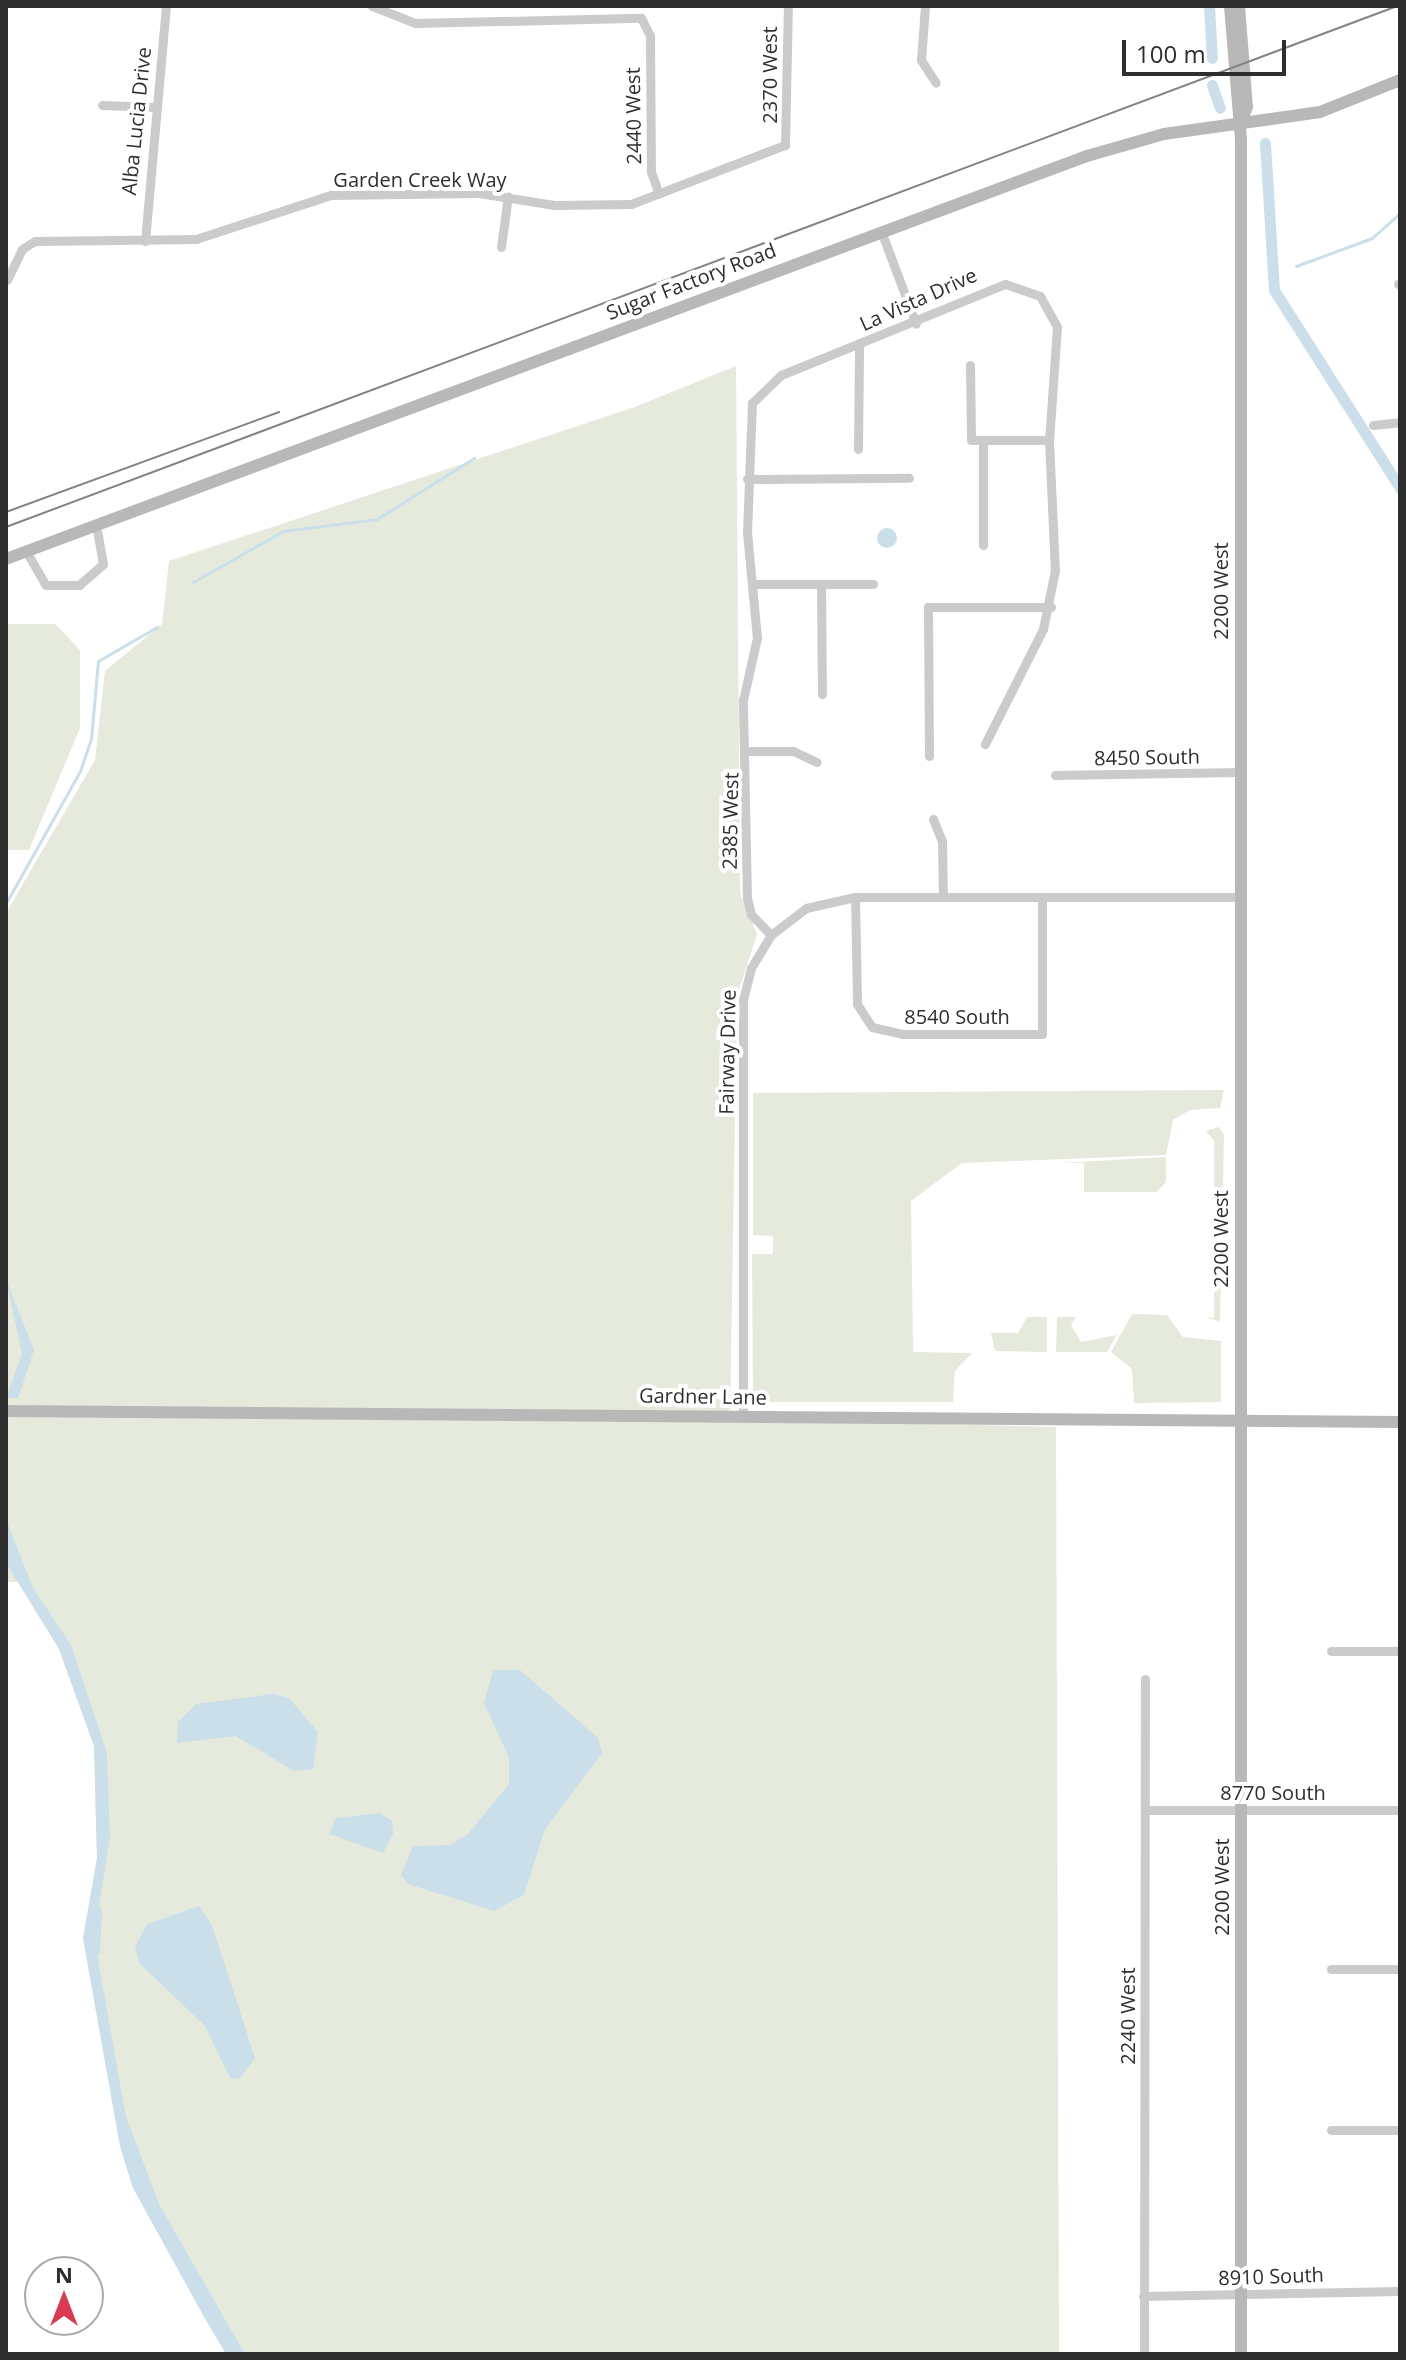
<!DOCTYPE html>
<html>
<head>
<meta charset="utf-8">
<style>
  body { margin:0 }
  #map { position:relative; width:1406px; height:2360px; overflow:hidden; background:#fff; font-family:"Open Sans",sans-serif }
  div>[style] { position:absolute }
  .green>* { inset:0; background:#e5eadc }
  .water>* { inset:0; background:#cadfe9 }
  .round { border-radius:50% }
  .stream>* { height:3px; margin:-1.5px; padding:0 1.5px; transform-origin:1.5px; border-radius:1.5px; background:#cadfe9 }
  .canal>* { height:11px; margin:-5.5px; padding:0 5.5px; transform-origin:5.5px; border-radius:5.5px; background:#cadfe9 }
  .street>* { height:9px; margin:-4.5px; padding:0 4.5px; transform-origin:4.5px; border-radius:4.5px; background:#cbcbcb }
  .secondary>* { height:12px; margin:-6px; padding:0 6px; transform-origin:6px; border-radius:6px; background:#b8b8b8 }
  .tram>* { height:2px; margin:-1px; padding:0 1px; transform-origin:1px; border-radius:1px; background:#838383 }
  span { translate:-50% -50%; white-space:nowrap; text-align:center; line-height:1.15; -webkit-text-stroke:8px #fff; paint-order:stroke }
  .street-label { font-size:20px; color:#2e2e2e }
  .frame { position:absolute; inset:0; border:8px solid #2e2e2e; pointer-events:none }
  .north { position:absolute; left:24px; top:2256px; width:80px; height:80px; box-sizing:border-box; background:#fff; border:2px solid #ababab; border-radius:50%; rotate:0deg; font-size:22px; font-weight:700; line-height:32px; text-align:center; color:#2e2e2e }
  .north::after { content:''; display:block; margin:auto; width:28px; height:36px; background:#d93b53; clip-path:polygon(50% 0,100% 100%,50% 72%,0 100%) }
  .scale { position:absolute; left:1122px; top:40px; width:164px; height:36px; box-sizing:border-box; border:4px solid #2e2e2e; border-top:0; padding-left:10px; font-size:24px; line-height:28px; white-space:nowrap; color:#2e2e2e; -webkit-text-stroke:6px #fff; paint-order:stroke }
</style>
</head>
<body>
<div id="map">
  <div class="green">
    <div style="clip-path:polygon(736px 366px,740px 893px,757px 934px,737px 996px,730px 1419px,1056px 1427px,1059px 2354px,226px 2354px,133px 2188px,120px 2146px,83px 1938px,97px 1858px,94px 1746px,59px 1649px,19px 1582px,6px 1582px,6px 913px,95px 760px,105px 671px,162px 624px,169px 561px,632px 408px)"></div>
    <div style="clip-path:polygon(6px 624px,55px 624px,80px 650px,80px 728px,29px 850px,6px 850px)"></div>
    <div style="clip-path:polygon(1224px 1090px,1220px 1108px,1190px 1110px,1173px 1120px,1166px 1155px,962px 1163px,911px 1201px,913px 1352px,972px 1353px,955px 1371px,953px 1402px,753px 1402px,752px 1254px,773px 1254px,773px 1236px,753px 1235px,753px 1093px)"></div>
    <div style="clip-path:polygon(1219px 1127px,1224px 1135px,1220px 1322px,1205px 1317px,1214px 1318px,1214px 1141px,1206px 1131px)"></div>
    <div style="clip-path:polygon(1166px 1157px,1166px 1182px,1157px 1192px,1084px 1192px,1084px 1163px,1061px 1163px)"></div>
    <div style="clip-path:polygon(1132px 1314px,1167px 1315px,1183px 1337px,1221px 1341px,1221px 1402px,1134px 1403px,1132px 1369px,1111px 1352px)"></div>
    <div style="clip-path:polygon(1027px 1317px,1047px 1317px,1047px 1352px,995px 1351px,991px 1333px,1018px 1333px)"></div>
    <div style="clip-path:polygon(1057px 1317px,1076px 1317px,1071px 1325px,1081px 1342px,1117px 1335px,1107px 1352px,1056px 1352px)"></div>
  </div>
  <div class="water">
    <div class="round" style="left:877px;top:528px;width:20px;height:20px"></div>
    <div style="clip-path:polygon(6px 1279px,34px 1350px,18px 1398px,6px 1398px,22px 1354px)"></div>
    <div style="clip-path:polygon(6px 1519px,33px 1588px,71px 1645px,107px 1753px,110px 1837px,94px 1937px,126px 2117px,160px 2206px,245px 2354px,226px 2354px,204px 2317px,133px 2188px,120px 2146px,83px 1938px,97px 1858px,94px 1746px,59px 1649px,6px 1563px)"></div>
    <div style="clip-path:polygon(493px 1670px,520px 1670px,598px 1738px,602px 1753px,545px 1829px,524px 1895px,494px 1911px,408px 1884px,401px 1875px,413px 1846px,450px 1845px,468px 1834px,509px 1784px,509px 1758px,484px 1703px)"></div>
    <div style="clip-path:polygon(273px 1694px,289px 1698px,318px 1732px,313px 1769px,294px 1771px,236px 1736px,177px 1743px,178px 1722px,196px 1704px)"></div>
    <div style="clip-path:polygon(380px 1813px,392px 1821px,393px 1834px,383px 1853px,329px 1834px,336px 1818px)"></div>
    <div style="clip-path:polygon(199px 1906px,212px 1925px,255px 2058px,239px 2079px,230px 2078px,205px 2026px,140px 1964px,135px 1947px,147px 1924px)"></div>
  </div>
  <div class="stream">
    <div style="left:1296px;top:266px;width:81px;rotate:-20.2deg"></div>
    <div style="left:1372px;top:238px;width:38px;rotate:-42deg"></div>
    <div style="left:193px;top:582px;width:103px;rotate:-29.5deg"></div>
    <div style="left:283px;top:531px;width:95px;rotate:-7.3deg"></div>
    <div style="left:377px;top:519px;width:115px;rotate:-32.2deg"></div>
    <div style="left:6px;top:903px;width:151px;rotate:-60.7deg"></div>
    <div style="left:80px;top:771px;width:34px;rotate:-71deg"></div>
    <div style="left:91px;top:739px;width:78px;rotate:-84.9deg"></div>
    <div style="left:98px;top:661px;width:68px;rotate:-30deg"></div>
  </div>
  <div class="canal">
    <div style="left:1209px;top:6px;width:52px;rotate:86.7deg"></div>
    <div style="left:1212px;top:85px;width:24px;rotate:71deg"></div>
    <div style="left:1265px;top:143px;width:147px;rotate:86.5deg"></div>
    <div style="left:1274px;top:290px;width:235px;rotate:57.5deg"></div>
    <div style="left:94px;top:1950px;width:39px;rotate:-87deg"></div>
  </div>
  <div class="street">
    <div style="left:372px;top:6px;width:46px;rotate:21.6deg"></div>
    <div style="left:415px;top:23px;width:226px;rotate:-1.3deg"></div>
    <div style="left:641px;top:18px;width:20px;rotate:63deg"></div>
    <div style="left:650px;top:36px;width:136px;rotate:89.6deg"></div>
    <div style="left:651px;top:172px;width:23px;rotate:70deg"></div>
    <div style="left:925px;top:6px;width:54px;rotate:94.2deg"></div>
    <div style="left:921px;top:60px;width:27px;rotate:57deg"></div>
    <div style="left:102px;top:105px;width:52px;rotate:2.2deg"></div>
    <div style="left:881px;top:231px;width:99px;rotate:69.4deg"></div>
    <div style="left:145px;top:241px;width:236px;rotate:-84.9deg"></div>
    <div style="left:501px;top:247px;width:51px;rotate:-82.2deg"></div>
    <div style="left:7px;top:280px;width:34px;rotate:-64deg"></div>
    <div style="left:22px;top:249px;width:15px;rotate:-32deg"></div>
    <div style="left:35px;top:241px;width:161px;rotate:-0.7deg"></div>
    <div style="left:196px;top:239px;width:142px;rotate:-18.1deg"></div>
    <div style="left:331px;top:195px;width:148px;rotate:-0.8deg"></div>
    <div style="left:479px;top:193px;width:76px;rotate:9.1deg"></div>
    <div style="left:554px;top:205px;width:77px;rotate:-0.7deg"></div>
    <div style="left:631px;top:204px;width:165px;rotate:-21deg"></div>
    <div style="left:785px;top:145px;width:139px;rotate:-88.8deg"></div>
    <div style="left:1398px;top:284px;width:2px"></div>
    <div style="left:970px;top:365px;width:75px;rotate:89.2deg"></div>
    <div style="left:971px;top:440px;width:78px"></div>
    <div style="left:1373px;top:425px;width:27px;rotate:-6deg"></div>
    <div style="left:858px;top:449px;width:103px;rotate:-89.4deg"></div>
    <div style="left:747px;top:479px;width:162px;rotate:-0.4deg"></div>
    <div style="left:983px;top:545px;width:105px;rotate:-90deg"></div>
    <div style="left:26px;top:551px;width:39px;rotate:60deg"></div>
    <div style="left:46px;top:585px;width:33px"></div>
    <div style="left:79px;top:585px;width:32px;rotate:-41deg"></div>
    <div style="left:103px;top:564px;width:40px;rotate:-100deg"></div>
    <div style="left:754px;top:584px;width:119px"></div>
    <div style="left:821px;top:584px;width:110px;rotate:89.5deg"></div>
    <div style="left:749px;top:751px;width:44px"></div>
    <div style="left:793px;top:751px;width:26px;rotate:25deg"></div>
    <div style="left:929px;top:756px;width:149px;rotate:-90.4deg"></div>
    <div style="left:928px;top:607px;width:123px"></div>
    <div style="left:1055px;top:775px;width:185px;rotate:-0.9deg"></div>
    <div style="left:933px;top:819px;width:24px;rotate:68deg"></div>
    <div style="left:942px;top:841px;width:56px;rotate:89deg"></div>
    <div style="left:855px;top:897px;width:107px;rotate:88.9deg"></div>
    <div style="left:857px;top:1004px;width:27px;rotate:57deg"></div>
    <div style="left:872px;top:1027px;width:32px;rotate:13deg"></div>
    <div style="left:903px;top:1034px;width:139px"></div>
    <div style="left:1042px;top:1034px;width:137px;rotate:-90deg"></div>
    <div style="left:771px;top:935px;width:29px;rotate:-134deg"></div>
    <div style="left:751px;top:914px;width:16px;rotate:-104deg"></div>
    <div style="left:747px;top:898px;width:198px;rotate:-91.2deg"></div>
    <div style="left:743px;top:700px;width:64px;rotate:-77.3deg"></div>
    <div style="left:757px;top:638px;width:105px;rotate:-95.4deg"></div>
    <div style="left:747px;top:533px;width:130px;rotate:-87.8deg"></div>
    <div style="left:752px;top:403px;width:40px;rotate:-44deg"></div>
    <div style="left:781px;top:375px;width:242px;rotate:-22.1deg"></div>
    <div style="left:1005px;top:284px;width:37px;rotate:19deg"></div>
    <div style="left:1040px;top:296px;width:35px;rotate:61deg"></div>
    <div style="left:1057px;top:327px;width:113px;rotate:94deg"></div>
    <div style="left:1049px;top:440px;width:130px;rotate:87.4deg"></div>
    <div style="left:1055px;top:570px;width:60px;rotate:101.5deg"></div>
    <div style="left:1043px;top:629px;width:129px;rotate:116.8deg"></div>
    <div style="left:743px;top:1416px;width:416px;rotate:-90deg"></div>
    <div style="left:743px;top:1000px;width:33px;rotate:-76deg"></div>
    <div style="left:751px;top:968px;width:39px;rotate:-59deg"></div>
    <div style="left:771px;top:935px;width:44px;rotate:-37.6deg"></div>
    <div style="left:806px;top:908px;width:50px;rotate:-12.7deg"></div>
    <div style="left:855px;top:897px;width:385px"></div>
    <div style="left:1331px;top:1651px;width:69px"></div>
    <div style="left:1145px;top:1810px;width:255px"></div>
    <div style="left:1331px;top:1969px;width:69px"></div>
    <div style="left:1331px;top:2130px;width:69px"></div>
    <div style="left:1143px;top:2296px;width:257px;rotate:-1.1deg"></div>
    <div style="left:1144px;top:2354px;width:675px;rotate:-89.92deg"></div>
  </div>
  <div class="secondary">
    <div style="left:1230px;top:6px;width:134px;rotate:85.3deg"></div>
    <div style="left:1241px;top:140px;width:2214px;rotate:90deg"></div>
    <div style="left:1239px;top:6px;width:101px;rotate:85.5deg"></div>
    <div style="left:1247px;top:107px;width:18px;rotate:112deg"></div>
    <div style="left:6px;top:559px;width:1154px;rotate:-20.45deg"></div>
    <div style="left:1087px;top:156px;width:80px;rotate:-15.9deg"></div>
    <div style="left:1164px;top:134px;width:158px;rotate:-8deg"></div>
    <div style="left:1320px;top:112px;width:86px;rotate:-21.8deg"></div>
    <div style="left:6px;top:1411px;width:1394px;rotate:0.45deg"></div>
  </div>
  <div class="tram">
    <div style="left:6px;top:512px;width:291px;rotate:-20.1deg"></div>
    <div style="left:6px;top:527px;width:1485px;rotate:-20.53deg"></div>
  </div>
  <div class="street-label">
    <span style="left:769px;top:75px;rotate:-90deg">2370 West</span>
    <span style="left:633px;top:116px;rotate:-91deg">2440 West</span>
    <span style="left:136px;top:121px;rotate:-84deg">Alba Lucia Drive</span>
    <span style="left:420px;top:179px">Garden Creek Way</span>
    <span style="left:691px;top:281px;rotate:-21deg">Sugar Factory Road</span>
    <span style="left:918px;top:299px;rotate:-24deg">La Vista Drive</span>
    <span style="left:1220px;top:591px;rotate:-90deg">2200 West</span>
    <span style="left:1147px;top:757px;rotate:-1deg">8450 South</span>
    <span style="left:730px;top:821px;rotate:-89deg">2385 West</span>
    <span style="left:957px;top:1016px">8540 South</span>
    <span style="left:727px;top:1052px;rotate:-89deg">Fairway Drive</span>
    <span style="left:1220px;top:1239px;rotate:-90deg">2200 West</span>
    <span style="left:703px;top:1396px;rotate:1deg">Gardner Lane</span>
    <span style="left:1273px;top:1792px">8770 South</span>
    <span style="left:1221px;top:1887px;rotate:-90deg">2200 West</span>
    <span style="left:1127px;top:2016px;rotate:-90deg">2240 West</span>
    <span style="left:1271px;top:2276px;rotate:-2deg">8910 South</span>
  </div>
  <div class="frame"></div>
  <div class="north">N</div>
  <div class="scale">100 m</div>
</div>
</body>
</html>
